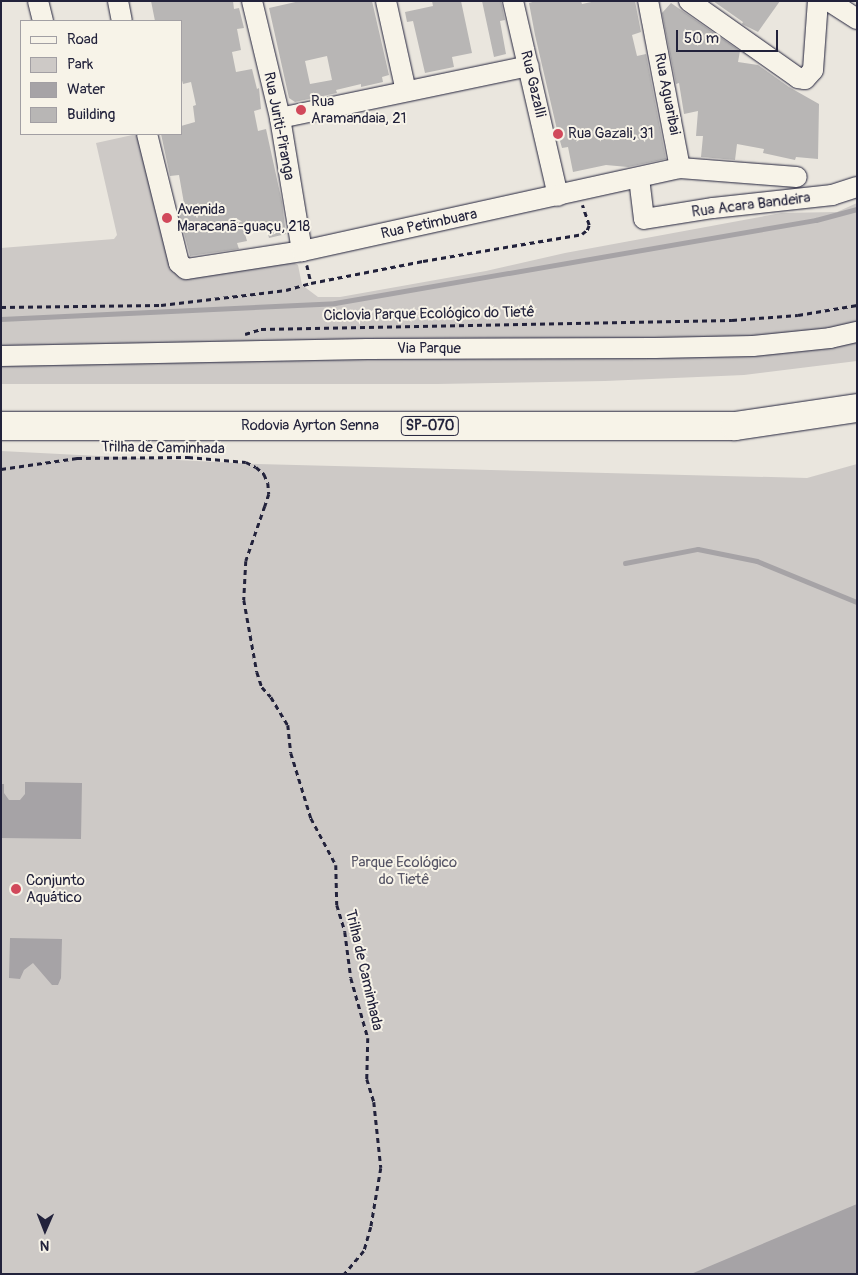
<!DOCTYPE html>
<html>
<head>
<meta charset="utf-8">
<style>
  body { margin:0 }
  #map { position:relative; width:858px; height:1275px; overflow:hidden; background:#eae6de; font-family:Pangolin,sans-serif }
  div>[style] { position:absolute }
  .green>* { inset:0; background:#cdc9c6 }
  .water>* { inset:0; background:#a6a3a6 }
  .stream>* { height:4.5px; margin:-2.25px; padding:0 2.25px; transform-origin:2.25px; border-radius:2.25px; background:#a6a3a6 }
  .building>* { inset:0; background:#b8b6b5 }
  .path>* { height:2.5px; margin-top:-1.25px; transform-origin:0; background:repeating-linear-gradient(90deg,#22223b 0 5px,transparent 0 9px) }
  .roads { filter:drop-shadow(0 0 1px #22223b) drop-shadow(0 0 1px #22223b) }
  .minor>* { height:20px; margin:-10px; padding:0 10px; transform-origin:10px; border-radius:10px; background:#f7f3e8 }
  .highway>* { height:28px; margin:-14px; padding:0 14px; transform-origin:14px; border-radius:14px; background:#f7f3e8 }
  .dots>* { width:14px; height:14px; translate:-50% -50%; box-sizing:border-box; border:2px solid #f7f3e8; border-radius:50% }
  span { translate:-50% -50%; white-space:nowrap; text-align:center; line-height:1.15; -webkit-text-stroke:4px #f7f3e8; paint-order:stroke }
  .shield-label span { padding:1px 4px; background:#f7f3e8; border:1px solid; border-radius:4px; -webkit-text-stroke-width:0 }
  .shield-label { font-size:14px; color:#22223b; font-weight:700 }
  .street-label { font-size:15px; color:#22223b }
  .poi-label { font-size:15px; color:#22223b }
  .left { translate:0 -50%; text-align:left }
  .park-label { font-size:15px; color:#555465 }
  .frame { position:absolute; inset:0; border:2px solid #22223b; pointer-events:none }
  .legend { position:absolute; left:20px; top:20px; width:162px; height:115px; box-sizing:border-box; background:#f7f3e8; border:1px solid #a29fa3; margin:0; padding:6px 9px; list-style:none; font-size:15px; color:#22223b }
  .legend li { display:flex; align-items:center; gap:10px; height:25px }
  .legend b { width:25px; border:1px solid #a29fa3 }
  .north { position:absolute; left:20px; top:1205px; width:50px; height:50px; -webkit-text-stroke:4px #f7f3e8; paint-order:stroke; rotate:181deg; font-size:14px; font-weight:700; line-height:20px; text-align:center; color:#22223b }
  .north::after { content:''; display:block; margin:auto; width:18px; height:22px; background:#22223b; clip-path:polygon(50% 0,100% 100%,50% 72%,0 100%) }
  .scale { position:absolute; left:676px; top:30px; width:102px; height:22px; box-sizing:border-box; border:2px solid #22223b; border-top:0; padding-left:6px; font-size:15px; line-height:18px; white-space:nowrap; color:#22223b; -webkit-text-stroke:4px #f7f3e8; paint-order:stroke }
</style>
</head>
<body>
<div id="map">
  <div class="green">
    <div style="clip-path:polygon(137px 134px,141px 137px,172px 270px,181px 276px,288px 259px,298px 265px,302px 285px,318px 297px,340px 297px,486px 271px,565px 253px,781px 213px,837px 212px,857px 203px,857px 361px,744px 375px,605px 381px,437px 384px,1px 384px,1px 248px,114px 239px,117px 235px,96px 143px)"></div>
    <div style="clip-path:polygon(1px 451px,257px 464px,807px 478px,857px 464px,857px 1274px,1px 1274px)"></div>
  </div>
  <div class="water">
    <div style="clip-path:polygon(25px 782px,82px 783px,81px 839px,1px 838px,1px 784px,4px 784px,4px 793px,9px 800px,20px 800px,25px 794px)"></div>
    <div style="clip-path:polygon(10px 938px,62px 939px,61px 978px,58px 985px,52px 985px,33px 963px,24px 970px,20px 979px,9px 978px)"></div>
    <div style="clip-path:polygon(857px 1204px,857px 1274px,691px 1274px)"></div>
  </div>
  <div class="stream">
    <div style="left:1px;top:319px;width:334px;rotate:-2.7deg"></div>
    <div style="left:335px;top:303px;width:488px;rotate:-9.8deg"></div>
    <div style="left:816px;top:220px;width:42px;rotate:-15deg"></div>
    <div style="left:625px;top:563px;width:74px;rotate:-10.9deg"></div>
    <div style="left:698px;top:549px;width:60px;rotate:11.5deg"></div>
    <div style="left:757px;top:561px;width:108px;rotate:22.3deg"></div>
  </div>
  <div class="building">
    <div style="clip-path:polygon(151px 1px,233px 1px,234px 9px,239px 8px,244px 28px,237px 29px,241px 50px,232px 52px,236px 72px,252px 69px,257px 89px,259px 88px,261px 109px,254px 111px,258px 131px,266px 129px,282px 202px,286px 234px,269px 238px,267px 230px,245px 234px,247px 241px,237px 243px,239px 249px,190px 256px,178px 210px,185px 209px,179px 175px,170px 176px,161px 134px,181px 134px,181px 126px,195px 122px,193px 106px,196px 105px,191px 82px,183px 84px,181px 77px,181px 21px,155px 21px)"></div>
    <div style="clip-path:polygon(evenodd,300px 1px,372px 1px,389px 75px,382px 77px,383px 82px,361px 87px,361px 84px,336px 90px,337px 93px,295px 102px,289px 98px,269px 8px,300px 1px,327px 56px,332px 80px,310px 84px,305px 61px,327px 56px)"></div>
    <div style="clip-path:polygon(432px 1px,461px 1px,472px 53px,452px 57px,454px 67px,425px 73px,413px 21px,407px 22px,405px 12px,433px 6px)"></div>
    <div style="clip-path:polygon(482px 1px,501px 1px,505px 20px,500px 21px,506px 54px,494px 57px)"></div>
    <div style="clip-path:polygon(536px 1px,581px 1px,582px 4px,596px 1px,635px 1px,641px 32px,632px 35px,637px 56px,646px 54px,666px 159px,628px 167px,606px 165px,573px 172px,568px 147px,562px 148px,558px 134px,535px 35px,529px 3px)"></div>
    <div style="clip-path:polygon(713px 1px,780px 1px,758px 32px,742px 24px,743px 22px)"></div>
    <div style="clip-path:polygon(671px 3px,740px 51px,738px 62px,758px 65px,789px 87px,819px 104px,818px 159px,796px 157px,795px 160px,763px 153px,764px 149px,737px 144px,735px 160px,701px 157px,703px 136px,696px 136px,698px 111px,684px 114px,679px 83px,676px 84px,662px 13px)"></div>
  </div>
  <div class="path">
    <div style="left:307px;top:265px;width:18px;rotate:77deg"></div>
    <div style="left:311px;top:283px;width:114px;rotate:-11.1deg"></div>
    <div style="left:423px;top:261px;width:161px;rotate:-9.6deg"></div>
    <div style="left:582px;top:234px;width:6px;rotate:-39deg"></div>
    <div style="left:587px;top:230px;width:5px;rotate:-68deg"></div>
    <div style="left:589px;top:225px;width:21px;rotate:-109deg"></div>
    <div style="left:1px;top:307px;width:160px;rotate:-0.7deg"></div>
    <div style="left:161px;top:305px;width:126px;rotate:-6.8deg"></div>
    <div style="left:286px;top:290px;width:26px;rotate:-16deg"></div>
    <div style="left:245px;top:334px;width:17px;rotate:-17deg"></div>
    <div style="left:261px;top:329px;width:471px;rotate:-1.1deg"></div>
    <div style="left:732px;top:320px;width:66px;rotate:-4.3deg"></div>
    <div style="left:798px;top:315px;width:60px;rotate:-9.6deg"></div>
    <div style="left:1px;top:469px;width:77px;rotate:-8.2deg"></div>
    <div style="left:77px;top:458px;width:111px;rotate:-0.5deg"></div>
    <div style="left:188px;top:457px;width:58px;rotate:4.9deg"></div>
    <div style="left:246px;top:462px;width:11px;rotate:27deg"></div>
    <div style="left:256px;top:467px;width:11px;rotate:41deg"></div>
    <div style="left:264px;top:474px;width:10px;rotate:66deg"></div>
    <div style="left:268px;top:483px;width:11px;rotate:85deg"></div>
    <div style="left:269px;top:494px;width:13px;rotate:108deg"></div>
    <div style="left:265px;top:506px;width:58px;rotate:109.1deg"></div>
    <div style="left:246px;top:561px;width:39px;rotate:93deg"></div>
    <div style="left:244px;top:600px;width:73px;rotate:79.8deg"></div>
    <div style="left:257px;top:672px;width:16px;rotate:72deg"></div>
    <div style="left:262px;top:687px;width:13px;rotate:48deg"></div>
    <div style="left:271px;top:697px;width:33px;rotate:59deg"></div>
    <div style="left:288px;top:725px;width:28px;rotate:84deg"></div>
    <div style="left:291px;top:753px;width:68px;rotate:72.9deg"></div>
    <div style="left:311px;top:818px;width:53px;rotate:62deg"></div>
    <div style="left:336px;top:865px;width:40px;rotate:88.6deg"></div>
    <div style="left:337px;top:905px;width:28px;rotate:73deg"></div>
    <div style="left:345px;top:932px;width:46px;rotate:82.6deg"></div>
    <div style="left:351px;top:978px;width:62px;rotate:74.2deg"></div>
    <div style="left:368px;top:1038px;width:41px;rotate:91.4deg"></div>
    <div style="left:367px;top:1079px;width:24px;rotate:73deg"></div>
    <div style="left:374px;top:1102px;width:66px;rotate:83.9deg"></div>
    <div style="left:381px;top:1168px;width:60px;rotate:99.6deg"></div>
    <div style="left:371px;top:1227px;width:25px;rotate:106deg"></div>
    <div style="left:364px;top:1251px;width:30px;rotate:130deg"></div>
  </div>
  <div class="roads">
    <div class="minor">
      <div style="left:38px;top:1px;width:21px;rotate:76deg"></div>
      <div style="left:118px;top:1px;width:20px;rotate:79deg"></div>
      <div style="left:252px;top:1px;width:120px;rotate:76.5deg"></div>
      <div style="left:280px;top:118px;width:135px;rotate:80.6deg"></div>
      <div style="left:386px;top:1px;width:92px;rotate:77.5deg"></div>
      <div style="left:513px;top:1px;width:200px;rotate:77deg"></div>
      <div style="left:689px;top:1px;width:133px;rotate:35.2deg"></div>
      <div style="left:798px;top:78px;width:7px;rotate:8deg"></div>
      <div style="left:805px;top:79px;width:12px;rotate:-48deg"></div>
      <div style="left:813px;top:70px;width:69px;rotate:-85.9deg"></div>
      <div style="left:829px;top:1px;width:33px;rotate:33deg"></div>
      <div style="left:280px;top:118px;width:254px;rotate:-11.8deg"></div>
      <div style="left:147px;top:134px;width:133px;rotate:76.1deg"></div>
      <div style="left:179px;top:263px;width:9px;rotate:41deg"></div>
      <div style="left:186px;top:269px;width:117px;rotate:-8.8deg"></div>
      <div style="left:302px;top:251px;width:387px;rotate:-12.4deg"></div>
      <div style="left:680px;top:168px;width:170px;rotate:-100.8deg"></div>
      <div style="left:680px;top:168px;width:117px;rotate:4.4deg"></div>
      <div style="left:639px;top:178px;width:41px;rotate:83deg"></div>
      <div style="left:644px;top:219px;width:70px;rotate:-9.1deg"></div>
      <div style="left:713px;top:208px;width:120px;rotate:-6.2deg"></div>
      <div style="left:832px;top:195px;width:26px;rotate:-18deg"></div>
      <div style="left:1px;top:356px;width:366px;rotate:-1.1deg"></div>
      <div style="left:367px;top:349px;width:288px;rotate:-0.2deg"></div>
      <div style="left:655px;top:348px;width:98px;rotate:-1.2deg"></div>
      <div style="left:753px;top:346px;width:77px;rotate:-5.9deg"></div>
      <div style="left:830px;top:338px;width:28px;rotate:-13deg"></div>
    </div>
    <div class="highway">
      <div style="left:1px;top:426px;width:734px"></div>
      <div style="left:735px;top:426px;width:123px;rotate:-8.4deg"></div>
    </div>
  </div>
  <div class="dots">
    <div style="left:301px;top:110px;background:#d1495b"></div>
    <div style="left:558px;top:134px;background:#d1495b"></div>
    <div style="left:167px;top:218px;background:#d1495b"></div>
    <div style="left:16px;top:889px;background:#d1495b"></div>
  </div>
  <div class="shield-label">
    <span style="left:430px;top:426px">SP-070</span>
  </div>
  <div class="street-label">
    <span style="left:533px;top:84px;rotate:77deg">Rua Gazalli</span>
    <span style="left:667px;top:94px;rotate:79deg">Rua Aguaribai</span>
    <span style="left:279px;top:126px;rotate:79deg">Rua Juriti-Piranga</span>
    <span style="left:751px;top:205px;rotate:-7deg">Rua Acara Bandeira</span>
    <span style="left:429px;top:224px;rotate:-12deg">Rua Petimbuara</span>
    <span style="left:429px;top:314px;rotate:-1deg">Ciclovia Parque Ecológico do Tietê</span>
    <span style="left:429px;top:349px">Via Parque</span>
    <span style="left:310px;top:426px">Rodovia Ayrton Senna</span>
    <span style="left:163px;top:448px;rotate:1deg">Trilha de Caminhada</span>
    <span style="left:364px;top:970px;rotate:77deg">Trilha de Caminhada</span>
  </div>
  <div class="poi-label">
    <span class="left" style="left:311px;top:110px">Rua<br>Aramandaia, 21</span>
    <span class="left" style="left:568px;top:134px">Rua Gazali, 31</span>
    <span class="left" style="left:177px;top:218px">Avenida<br>Maracanã-guaçu, 218</span>
    <span class="left" style="left:26px;top:889px">Conjunto<br>Aquático</span>
  </div>
  <div class="park-label">
    <span style="left:404px;top:871px">Parque Ecológico<br>do Tietê</span>
  </div>
  <div class="frame"></div>
  <ul class="legend">
  <li><b style="height:6px;background:#f7f3e8"></b>Road</li>
  <li><b style="height:14px;background:#cdc9c6"></b>Park</li>
  <li><b style="height:14px;background:#a6a3a6"></b>Water</li>
  <li><b style="height:14px;background:#b8b6b5"></b>Building</li>
  </ul>
  <div class="north">N</div>
  <div class="scale">50 m</div>
</div>
</body>
</html>
